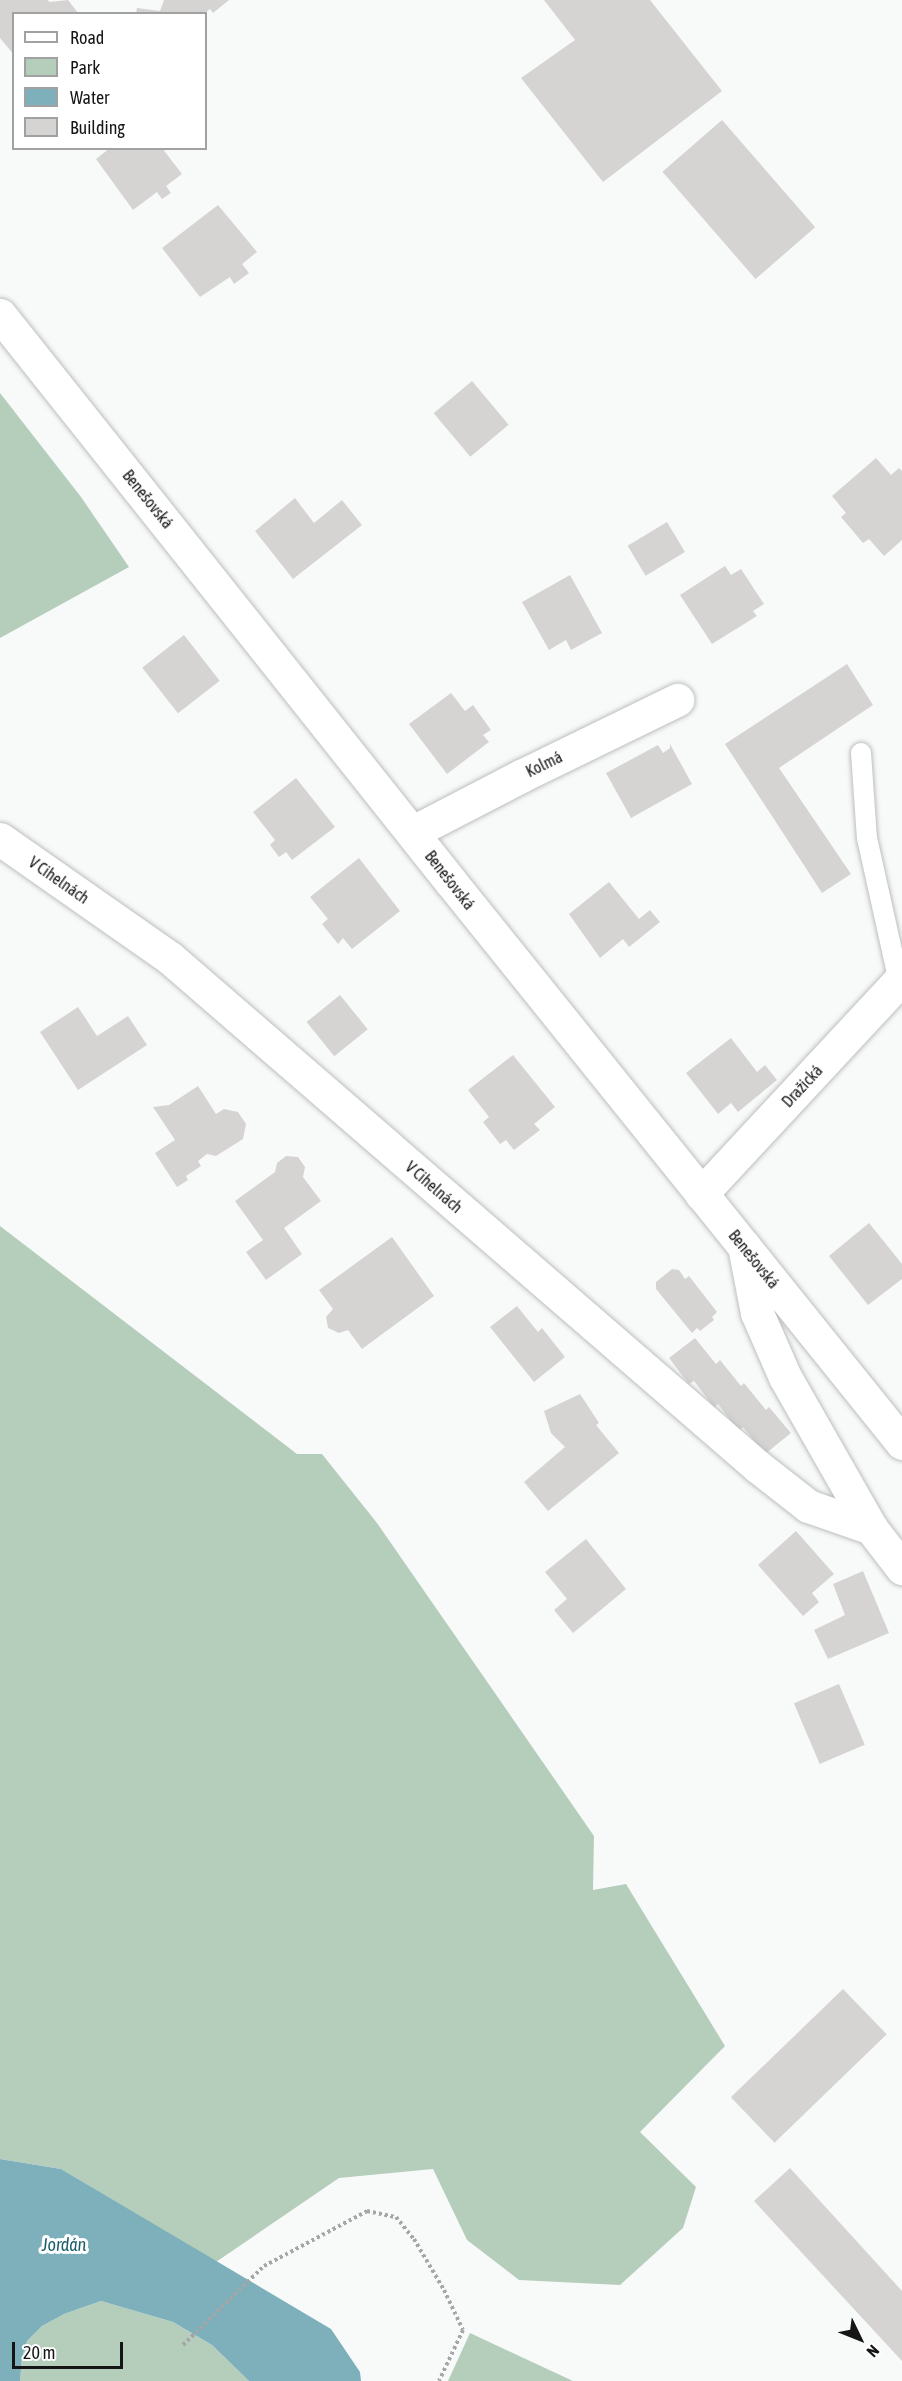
<!DOCTYPE html>
<html>
<head>
<meta charset="utf-8">
<style>
  body { margin:0 }
  #map { position:relative; width:902px; height:2381px; overflow:hidden; background:#f8fafa; font-family:"Asap Condensed",sans-serif }
  div>[style] { position:absolute }
  .green>* { inset:0; background:#b5cebb }
  .water>* { inset:0; background:#7eb0bb }
  .building>* { inset:0; background:#d5d4d3; transform-origin:0 0 }
  .path>* { height:4px; margin-top:-2px; transform-origin:0; background:repeating-linear-gradient(90deg,#a5a6a7 0 3px,transparent 0 6px) }
  .roads { filter:drop-shadow(0 0 2px #bdbebf) drop-shadow(0 0 2px #bdbebf) }
  .lane>* { height:20px; margin:-10px; padding:0 10px; transform-origin:10px; border-radius:10px; background:#fff }
  .street>* { height:33px; margin:-16.5px; padding:0 16.5px; transform-origin:16.5px; border-radius:16.5px; background:#fff }
  .secondary>* { height:33px; margin:-16.5px; padding:0 16.5px; transform-origin:16.5px; border-radius:16.5px; background:#fff }
  span { translate:-50% -50%; white-space:nowrap; text-align:center; line-height:1.15; -webkit-text-stroke:6px #fff; paint-order:stroke }
  .street-label { font-size:16px; color:#151516 }
  .water-label { font-size:18px; color:#1b5f6b; font-style:italic }
  .legend { position:absolute; left:12px; top:12px; width:195px; height:138px; box-sizing:border-box; background:#fff; border:2px solid #a1a1a2; margin:0; padding:8px 10px; list-style:none; font-size:18px; color:#151516 }
  .legend li { display:flex; align-items:center; gap:12px; height:30px }
  .legend b { width:30px; border:2px solid #a1a1a2 }
  .north { position:absolute; left:830px; top:2309px; width:60px; height:60px; -webkit-text-stroke:4px #fff; paint-order:stroke; rotate:133deg; font-size:16px; font-weight:700; line-height:24px; text-align:center; color:#151516 }
  .north::after { content:''; display:block; margin:auto; width:21px; height:27px; background:#151516; clip-path:polygon(50% 0,100% 100%,50% 72%,0 100%) }
  .scale { position:absolute; left:12px; top:2342px; width:111px; height:27px; box-sizing:border-box; border:3px solid #151516; border-top:0; padding-left:8px; font-size:18px; line-height:21px; white-space:nowrap; color:#151516; -webkit-text-stroke:4px #fff; paint-order:stroke }
</style>
</head>
<body>
<div id="map">
  <div class="green">
    <div style="clip-path:polygon(0 393px,81px 497px,129px 567px,0 638px)"></div>
    <div style="clip-path:polygon(0 1226px,297px 1454px,322px 1454px,377px 1523px,594px 1836px,593px 1890px,626px 1884px,725px 2046px,640px 2132px,696px 2187px,683px 2228px,620px 2285px,519px 2280px,467px 2240px,433px 2169px,339px 2178px,216px 2262px,61px 2169px,0 2159px)"></div>
    <div style="clip-path:polygon(101px 2301px,173px 2322px,212px 2345px,249px 2381px,20px 2381px,22px 2358px,27px 2341px,42px 2326px,64px 2314px)"></div>
    <div style="clip-path:polygon(470px 2333px,573px 2381px,448px 2381px)"></div>
  </div>
  <div class="water">
    <div style="clip-path:polygon(0 2159px,61px 2169px,331px 2329px,360px 2372px,361px 2381px,249px 2381px,212px 2345px,173px 2322px,101px 2301px,64px 2314px,42px 2326px,27px 2341px,22px 2358px,20px 2381px,0 2381px)"></div>
  </div>
  <div class="building">
    <div style="clip-path:polygon(0 0,48px 0,49px 2px,68px 0,79px 14px,14px 14px,14px 55px,0 38px)"></div>
    <div style="clip-path:polygon(164px 0,229px 0,213px 13px,210px 9px,204px 14px,136px 14px,137px 8px,160px 11px)"></div>
    <div style="clip-path:polygon(544px 0,650px 0,722px 91px,603px 182px,521px 78px,575px 40px)"></div>
    <div style="left:722px;top:120px;width:142px;height:79px;rotate:49deg"></div>
    <div style="clip-path:polygon(110px 148px,162px 148px,182px 174px,166px 186px,171px 193px,162px 199px,157px 192px,133px 210px,96px 159px)"></div>
    <div style="clip-path:polygon(218px 205px,257px 252px,242px 264px,249px 273px,234px 284px,230px 277px,200px 297px,162px 248px)"></div>
    <div style="left:472px;top:381px;width:57px;height:50px;rotate:50deg"></div>
    <div style="clip-path:polygon(876px 458px,891px 475px,899px 468px,902px 471px,902px 540px,884px 556px,869px 539px,863px 543px,841px 517px,846px 513px,832px 496px)"></div>
    <div style="clip-path:polygon(295px 498px,314px 523px,342px 500px,362px 525px,293px 579px,255px 531px)"></div>
    <div style="left:667px;top:522px;width:35px;height:46px;rotate:59deg"></div>
    <div style="clip-path:polygon(725px 566px,731px 575px,741px 569px,764px 604px,753px 611px,757px 616px,712px 644px,680px 595px)"></div>
    <div style="clip-path:polygon(570px 575px,602px 633px,571px 650px,566px 640px,549px 650px,522px 602px)"></div>
    <div style="left:184px;top:635px;width:58px;height:53px;rotate:52deg"></div>
    <div style="clip-path:polygon(847px 664px,873px 705px,779px 768px,851px 874px,822px 893px,725px 744px)"></div>
    <div style="clip-path:polygon(451px 693px,465px 711px,473px 705px,491px 730px,483px 735px,489px 742px,447px 774px,409px 724px)"></div>
    <div style="clip-path:polygon(670px 744px,692px 784px,631px 818px,606px 773px,658px 745px,663px 753px,670px 748px)"></div>
    <div style="clip-path:polygon(296px 778px,335px 827px,292px 860px,286px 852px,279px 857px,270px 845px,275px 840px,253px 812px)"></div>
    <div style="clip-path:polygon(359px 858px,400px 911px,352px 949px,343px 938px,338px 944px,322px 924px,328px 919px,310px 897px)"></div>
    <div style="clip-path:polygon(609px 882px,639px 919px,650px 910px,660px 922px,629px 947px,623px 939px,600px 958px,569px 914px)"></div>
    <div style="left:340px;top:995px;width:44px;height:43px;rotate:51deg"></div>
    <div style="clip-path:polygon(78px 1007px,97px 1036px,128px 1016px,147px 1045px,78px 1090px,40px 1032px)"></div>
    <div style="clip-path:polygon(731px 1038px,757px 1072px,765px 1065px,777px 1080px,738px 1112px,731px 1103px,718px 1114px,686px 1073px)"></div>
    <div style="clip-path:polygon(513px 1055px,555px 1107px,534px 1124px,540px 1130px,514px 1150px,506px 1140px,500px 1144px,483px 1122px,489px 1117px,468px 1090px)"></div>
    <div style="clip-path:polygon(198px 1086px,216px 1114px,224px 1109px,238px 1112px,246px 1124px,243px 1139px,216px 1156px,207px 1154px,198px 1161px,201px 1166px,186px 1176px,188px 1180px,177px 1187px,155px 1153px,175px 1140px,153px 1107px,169px 1105px)"></div>
    <div style="clip-path:polygon(286px 1156px,298px 1157px,305px 1167px,303px 1177px,321px 1201px,284px 1228px,302px 1254px,266px 1280px,246px 1252px,263px 1240px,235px 1201px,275px 1172px,277px 1163px)"></div>
    <div style="clip-path:polygon(869px 1223px,902px 1264px,902px 1279px,868px 1305px,829px 1256px)"></div>
    <div style="clip-path:polygon(392px 1237px,434px 1296px,362px 1349px,348px 1330px,339px 1333px,328px 1328px,326px 1317px,333px 1309px,319px 1290px)"></div>
    <div style="clip-path:polygon(672px 1269px,679px 1270px,685px 1279px,689px 1276px,717px 1312px,712px 1317px,714px 1320px,700px 1331px,697px 1328px,692px 1333px,656px 1289px,656px 1282px)"></div>
    <div style="clip-path:polygon(517px 1306px,538px 1332px,542px 1328px,565px 1357px,534px 1382px,490px 1327px)"></div>
    <div style="clip-path:polygon(695px 1338px,716px 1364px,720px 1360px,741px 1386px,744px 1383px,766px 1410px,769px 1407px,791px 1433px,765px 1454px,743px 1427px,739px 1431px,718px 1404px,714px 1407px,694px 1381px,689px 1384px,669px 1358px)"></div>
    <div style="clip-path:polygon(580px 1394px,599px 1423px,596px 1425px,619px 1453px,548px 1511px,524px 1482px,565px 1447px,551px 1433px,544px 1411px)"></div>
    <div style="clip-path:polygon(796px 1531px,834px 1574px,812px 1593px,819px 1602px,803px 1616px,758px 1565px)"></div>
    <div style="clip-path:polygon(586px 1539px,626px 1589px,573px 1633px,554px 1610px,567px 1599px,545px 1572px)"></div>
    <div style="clip-path:polygon(863px 1571px,889px 1633px,828px 1659px,814px 1630px,845px 1615px,833px 1584px)"></div>
    <div style="left:839px;top:1684px;width:66px;height:49px;rotate:67deg"></div>
    <div style="left:843px;top:1989px;width:63px;height:156px;rotate:46deg"></div>
    <div style="clip-path:polygon(790px 2168px,902px 2291px,902px 2361px,754px 2201px)"></div>
  </div>
  <div class="path">
    <div style="left:183px;top:2345px;width:113px;rotate:-44.3deg"></div>
    <div style="left:264px;top:2266px;width:117px;rotate:-28.1deg"></div>
    <div style="left:367px;top:2211px;width:30px;rotate:12deg"></div>
    <div style="left:396px;top:2217px;width:28px;rotate:51deg"></div>
    <div style="left:414px;top:2239px;width:59px;rotate:59.5deg"></div>
    <div style="left:444px;top:2290px;width:44px;rotate:64.6deg"></div>
    <div style="left:463px;top:2330px;width:56px;rotate:115.2deg"></div>
  </div>
  <div class="roads">
    <div class="lane">
      <div style="left:861px;top:753px;width:85px;rotate:86deg"></div>
      <div style="left:867px;top:838px;width:148px;rotate:77.5deg"></div>
    </div>
    <div class="street">
      <div style="left:413px;top:832px;width:122px;rotate:-27.4deg"></div>
      <div style="left:521px;top:776px;width:174px;rotate:-26deg"></div>
      <div style="left:0;top:839px;width:208px;rotate:35deg"></div>
      <div style="left:170px;top:958px;width:776px;rotate:40.87deg"></div>
      <div style="left:757px;top:1466px;width:65px;rotate:38.1deg"></div>
      <div style="left:808px;top:1506px;width:67px;rotate:19.2deg"></div>
      <div style="left:701px;top:1194px;width:295px;rotate:-47.1deg"></div>
      <div style="left:744px;top:1246px;width:68px;rotate:79deg"></div>
      <div style="left:757px;top:1313px;width:70px;rotate:66.4deg"></div>
      <div style="left:785px;top:1377px;width:174px;rotate:60.3deg"></div>
      <div style="left:871px;top:1528px;width:51px;rotate:52.2deg"></div>
    </div>
    <div class="secondary">
      <div style="left:0;top:315px;width:724px;rotate:51.5deg"></div>
      <div style="left:451px;top:882px;width:720px;rotate:51.2deg"></div>
    </div>
  </div>
  <div class="street-label">
    <span style="left:148px;top:499px;rotate:51deg">Benešovská</span>
    <span style="left:544px;top:764px;rotate:-26deg">Kolmá</span>
    <span style="left:59px;top:880px;rotate:35deg">V Cihelnách</span>
    <span style="left:450px;top:880px;rotate:52deg">Benešovská</span>
    <span style="left:802px;top:1086px;rotate:-47deg">Dražická</span>
    <span style="left:434px;top:1187px;rotate:41deg">V Cihelnách</span>
    <span style="left:754px;top:1259px;rotate:51deg">Benešovská</span>
  </div>
  <div class="water-label">
    <span style="left:64px;top:2245px">Jordán</span>
  </div>
  <ul class="legend">
  <li><b style="height:8px;background:#fff"></b>Road</li>
  <li><b style="height:16px;background:#b5cebb"></b>Park</li>
  <li><b style="height:16px;background:#7eb0bb"></b>Water</li>
  <li><b style="height:16px;background:#d5d4d3"></b>Building</li>
  </ul>
  <div class="north">N</div>
  <div class="scale">20 m</div>
</div>
</body>
</html>
